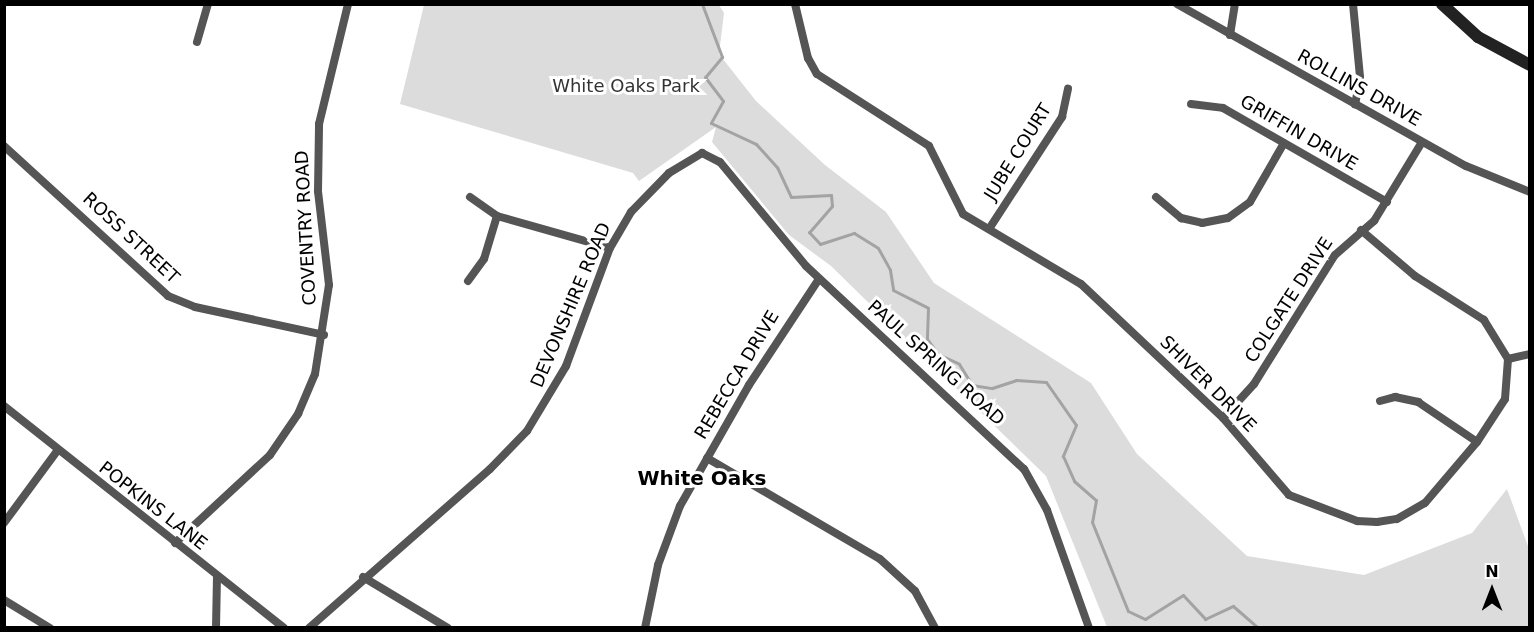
<!DOCTYPE html>
<html>
<head>
<meta charset="utf-8">
<style>
  body { margin:0 }
  #map { position:relative; width:1534px; height:632px; overflow:hidden; background:#fff; font-family:"DejaVu Sans",sans-serif }
  div>[style] { position:absolute }
  .green>* { inset:0; background:#dcdcdc }
  .stream>* { height:3px; margin:-1.5px; padding:0 1.5px; transform-origin:1.5px; border-radius:1.5px; background:#a3a3a3 }
  .street>* { height:8px; margin:-4px; padding:0 4px; transform-origin:4px; border-radius:4px; background:#555 }
  .secondary>* { height:12px; margin:-6px; padding:0 6px; transform-origin:6px; border-radius:6px; background:#222 }
  span { translate:-50% -50%; white-space:nowrap; text-align:center; line-height:1.15; -webkit-text-stroke:6px #fff; paint-order:stroke }
  .park-label { font-size:18px; color:#333 }
  .street-label { font-size:18px; color:#000 }
  .neighbourhood-label { font-size:20px; color:#000; font-weight:700 }
  .frame { position:absolute; inset:0; border:6px solid #000; pointer-events:none }
  .north { position:absolute; left:1462px; top:560px; width:60px; height:60px; -webkit-text-stroke:4px #fff; paint-order:stroke; rotate:0deg; font-size:16px; font-weight:700; line-height:24px; text-align:center; color:#000 }
  .north::after { content:''; display:block; margin:auto; width:21px; height:27px; background:#000; clip-path:polygon(50% 0,100% 100%,50% 72%,0 100%) }
</style>
</head>
<body>
<div id="map">
  <div class="green">
    <div style="clip-path:polygon(424px 5px,719px 5px,724px 13px,719px 54px,756px 101px,825px 165px,886px 212px,934px 283px,1091px 383px,1137px 454px,1247px 556px,1364px 575px,1472px 533px,1507px 489px,1529px 549px,1529px 627px,1107px 627px,1046px 476px,831px 266px,789px 235px,712px 142px,716px 127px,639px 181px,633px 173px,400px 104px)"></div>
  </div>
  <div class="stream">
    <div style="left:702px;top:4px;width:57px;rotate:69.3deg"></div>
    <div style="left:722px;top:57px;width:26px;rotate:130deg"></div>
    <div style="left:705px;top:77px;width:30px;rotate:53deg"></div>
    <div style="left:723px;top:101px;width:25px;rotate:119deg"></div>
    <div style="left:711px;top:123px;width:50px;rotate:25deg"></div>
    <div style="left:756px;top:144px;width:31px;rotate:48deg"></div>
    <div style="left:777px;top:167px;width:33px;rotate:65deg"></div>
    <div style="left:791px;top:197px;width:40px;rotate:-2.9deg"></div>
    <div style="left:831px;top:195px;width:11px;rotate:85deg"></div>
    <div style="left:832px;top:206px;width:35px;rotate:131deg"></div>
    <div style="left:809px;top:232px;width:16px;rotate:47deg"></div>
    <div style="left:820px;top:244px;width:36px;rotate:-18deg"></div>
    <div style="left:854px;top:233px;width:28px;rotate:32deg"></div>
    <div style="left:878px;top:248px;width:25px;rotate:61deg"></div>
    <div style="left:890px;top:270px;width:20px;rotate:81deg"></div>
    <div style="left:893px;top:290px;width:39px;rotate:27deg"></div>
    <div style="left:928px;top:308px;width:31px;rotate:92deg"></div>
    <div style="left:927px;top:339px;width:19px;rotate:54deg"></div>
    <div style="left:938px;top:354px;width:23px;rotate:25deg"></div>
    <div style="left:959px;top:364px;width:25px;rotate:58deg"></div>
    <div style="left:972px;top:385px;width:20px;rotate:9deg"></div>
    <div style="left:992px;top:388px;width:25px;rotate:-18deg"></div>
    <div style="left:1016px;top:380px;width:30px;rotate:4deg"></div>
    <div style="left:1046px;top:382px;width:52px;rotate:55.1deg"></div>
    <div style="left:1076px;top:425px;width:34px;rotate:113deg"></div>
    <div style="left:1063px;top:456px;width:27px;rotate:66deg"></div>
    <div style="left:1074px;top:481px;width:29px;rotate:41deg"></div>
    <div style="left:1096px;top:500px;width:22px;rotate:100deg"></div>
    <div style="left:1092px;top:522px;width:96px;rotate:68deg"></div>
    <div style="left:1128px;top:611px;width:19px;rotate:25deg"></div>
    <div style="left:1145px;top:619px;width:45px;rotate:-32.3deg"></div>
    <div style="left:1183px;top:595px;width:33px;rotate:47deg"></div>
    <div style="left:1205px;top:619px;width:31px;rotate:-25deg"></div>
    <div style="left:1233px;top:606px;width:33px;rotate:41deg"></div>
  </div>
  <div class="street">
    <div style="left:795px;top:4px;width:56px;rotate:76.5deg"></div>
    <div style="left:808px;top:58px;width:18px;rotate:61deg"></div>
    <div style="left:817px;top:74px;width:133px;rotate:32.7deg"></div>
    <div style="left:929px;top:146px;width:76px;rotate:63.4deg"></div>
    <div style="left:963px;top:214px;width:137px;rotate:30.7deg"></div>
    <div style="left:1081px;top:284px;width:195px;rotate:43.3deg"></div>
    <div style="left:1223px;top:418px;width:101px;rotate:49.4deg"></div>
    <div style="left:1289px;top:495px;width:73px;rotate:20.9deg"></div>
    <div style="left:1357px;top:521px;width:20px;rotate:3deg"></div>
    <div style="left:1377px;top:522px;width:20px;rotate:-9deg"></div>
    <div style="left:1397px;top:519px;width:32px;rotate:-30deg"></div>
    <div style="left:1425px;top:503px;width:80px;rotate:-49.6deg"></div>
    <div style="left:1477px;top:442px;width:51px;rotate:-56.9deg"></div>
    <div style="left:1505px;top:399px;width:40px;rotate:-85.7deg"></div>
    <div style="left:1508px;top:359px;width:46px;rotate:-121.6deg"></div>
    <div style="left:1484px;top:320px;width:82px;rotate:-147.5deg"></div>
    <div style="left:1415px;top:276px;width:71px;rotate:-139.6deg"></div>
    <div style="left:1177px;top:4px;width:331px;rotate:29.3deg"></div>
    <div style="left:1466px;top:166px;width:69px;rotate:22.1deg"></div>
    <div style="left:1353px;top:4px;width:73px;rotate:84.5deg"></div>
    <div style="left:1360px;top:77px;width:28px;rotate:100deg"></div>
    <div style="left:1230px;top:35px;width:31px;rotate:-81deg"></div>
    <div style="left:197px;top:42px;width:40px;rotate:-74deg"></div>
    <div style="left:1191px;top:104px;width:32px;rotate:7deg"></div>
    <div style="left:1223px;top:108px;width:189px;rotate:29.8deg"></div>
    <div style="left:4px;top:146px;width:222px;rotate:42.4deg"></div>
    <div style="left:168px;top:296px;width:29px;rotate:22deg"></div>
    <div style="left:195px;top:307px;width:132px;rotate:12.2deg"></div>
    <div style="left:470px;top:197px;width:33px;rotate:35deg"></div>
    <div style="left:497px;top:216px;width:117px;rotate:15.8deg"></div>
    <div style="left:1156px;top:197px;width:33px;rotate:40deg"></div>
    <div style="left:1181px;top:218px;width:22px;rotate:13deg"></div>
    <div style="left:1202px;top:223px;width:26px;rotate:-11deg"></div>
    <div style="left:1228px;top:218px;width:27px;rotate:-36deg"></div>
    <div style="left:1250px;top:202px;width:68px;rotate:-60deg"></div>
    <div style="left:989px;top:229px;width:134px;rotate:-56.9deg"></div>
    <div style="left:1062px;top:117px;width:29px;rotate:-78deg"></div>
    <div style="left:468px;top:281px;width:27px;rotate:-54deg"></div>
    <div style="left:484px;top:259px;width:45px;rotate:-73.2deg"></div>
    <div style="left:1508px;top:359px;width:23px;rotate:-13deg"></div>
    <div style="left:1380px;top:401px;width:16px;rotate:-15deg"></div>
    <div style="left:1395px;top:397px;width:24px;rotate:12deg"></div>
    <div style="left:1418px;top:402px;width:71px;rotate:34.1deg"></div>
    <div style="left:4px;top:406px;width:357px;rotate:38.4deg"></div>
    <div style="left:1223px;top:418px;width:46px;rotate:-47.6deg"></div>
    <div style="left:1254px;top:384px;width:152px;rotate:-57.9deg"></div>
    <div style="left:1335px;top:255px;width:52px;rotate:-41.1deg"></div>
    <div style="left:1374px;top:221px;width:92px;rotate:-58.7deg"></div>
    <div style="left:707px;top:458px;width:200px;rotate:30.3deg"></div>
    <div style="left:880px;top:559px;width:47px;rotate:42.4deg"></div>
    <div style="left:915px;top:591px;width:42px;rotate:61.6deg"></div>
    <div style="left:4px;top:523px;width:89px;rotate:-53.6deg"></div>
    <div style="left:175px;top:543px;width:129px;rotate:-42.8deg"></div>
    <div style="left:270px;top:455px;width:50px;rotate:-55.7deg"></div>
    <div style="left:298px;top:414px;width:43px;rotate:-67deg"></div>
    <div style="left:315px;top:374px;width:90px;rotate:-81.1deg"></div>
    <div style="left:329px;top:285px;width:95px;rotate:-96.7deg"></div>
    <div style="left:318px;top:191px;width:67px;rotate:-89.1deg"></div>
    <div style="left:319px;top:124px;width:123px;rotate:-76.4deg"></div>
    <div style="left:363px;top:577px;width:99px;rotate:31deg"></div>
    <div style="left:4px;top:600px;width:54px;rotate:31.3deg"></div>
    <div style="left:216px;top:628px;width:52px;rotate:-88.9deg"></div>
    <div style="left:309px;top:628px;width:241px;rotate:-41.3deg"></div>
    <div style="left:490px;top:469px;width:53px;rotate:-45.8deg"></div>
    <div style="left:527px;top:431px;width:76px;rotate:-59deg"></div>
    <div style="left:566px;top:366px;width:126px;rotate:-69.6deg"></div>
    <div style="left:610px;top:248px;width:42px;rotate:-59.7deg"></div>
    <div style="left:631px;top:212px;width:54px;rotate:-45.7deg"></div>
    <div style="left:669px;top:173px;width:39px;rotate:-31deg"></div>
    <div style="left:702px;top:153px;width:20px;rotate:27deg"></div>
    <div style="left:720px;top:162px;width:135px;rotate:50.4deg"></div>
    <div style="left:806px;top:266px;width:298px;rotate:43deg"></div>
    <div style="left:1024px;top:469px;width:47px;rotate:60.7deg"></div>
    <div style="left:1047px;top:510px;width:125px;rotate:70.4deg"></div>
    <div style="left:645px;top:628px;width:64px;rotate:-78.3deg"></div>
    <div style="left:658px;top:565px;width:63px;rotate:-69.6deg"></div>
    <div style="left:680px;top:506px;width:139px;rotate:-60.3deg"></div>
    <div style="left:749px;top:385px;width:127px;rotate:-56.6deg"></div>
  </div>
  <div class="secondary">
    <div style="left:1442px;top:4px;width:49px;rotate:42.5deg"></div>
    <div style="left:1478px;top:37px;width:59px;rotate:28.3deg"></div>
  </div>
  <div class="park-label">
    <span style="left:626px;top:86px">White Oaks Park</span>
  </div>
  <div class="street-label">
    <span style="left:1359px;top:88px;rotate:29deg">ROLLINS DRIVE</span>
    <span style="left:1299px;top:133px;rotate:30deg">GRIFFIN DRIVE</span>
    <span style="left:1018px;top:152px;rotate:-58deg">JUBE COURT</span>
    <span style="left:306px;top:228px;rotate:-93deg">COVENTRY ROAD</span>
    <span style="left:131px;top:238px;rotate:43deg">ROSS STREET</span>
    <span style="left:1289px;top:300px;rotate:-57deg">COLGATE DRIVE</span>
    <span style="left:571px;top:305px;rotate:-67deg">DEVONSHIRE ROAD</span>
    <span style="left:936px;top:363px;rotate:42deg">PAUL SPRING ROAD</span>
    <span style="left:737px;top:375px;rotate:-59deg">REBECCA DRIVE</span>
    <span style="left:1208px;top:384px;rotate:45deg">SHIVER DRIVE</span>
    <span style="left:153px;top:506px;rotate:38deg">POPKINS LANE</span>
  </div>
  <div class="neighbourhood-label">
    <span style="left:702px;top:478px">White Oaks</span>
  </div>
  <div class="frame"></div>
  <div class="north">N</div>
</div>
</body>
</html>
